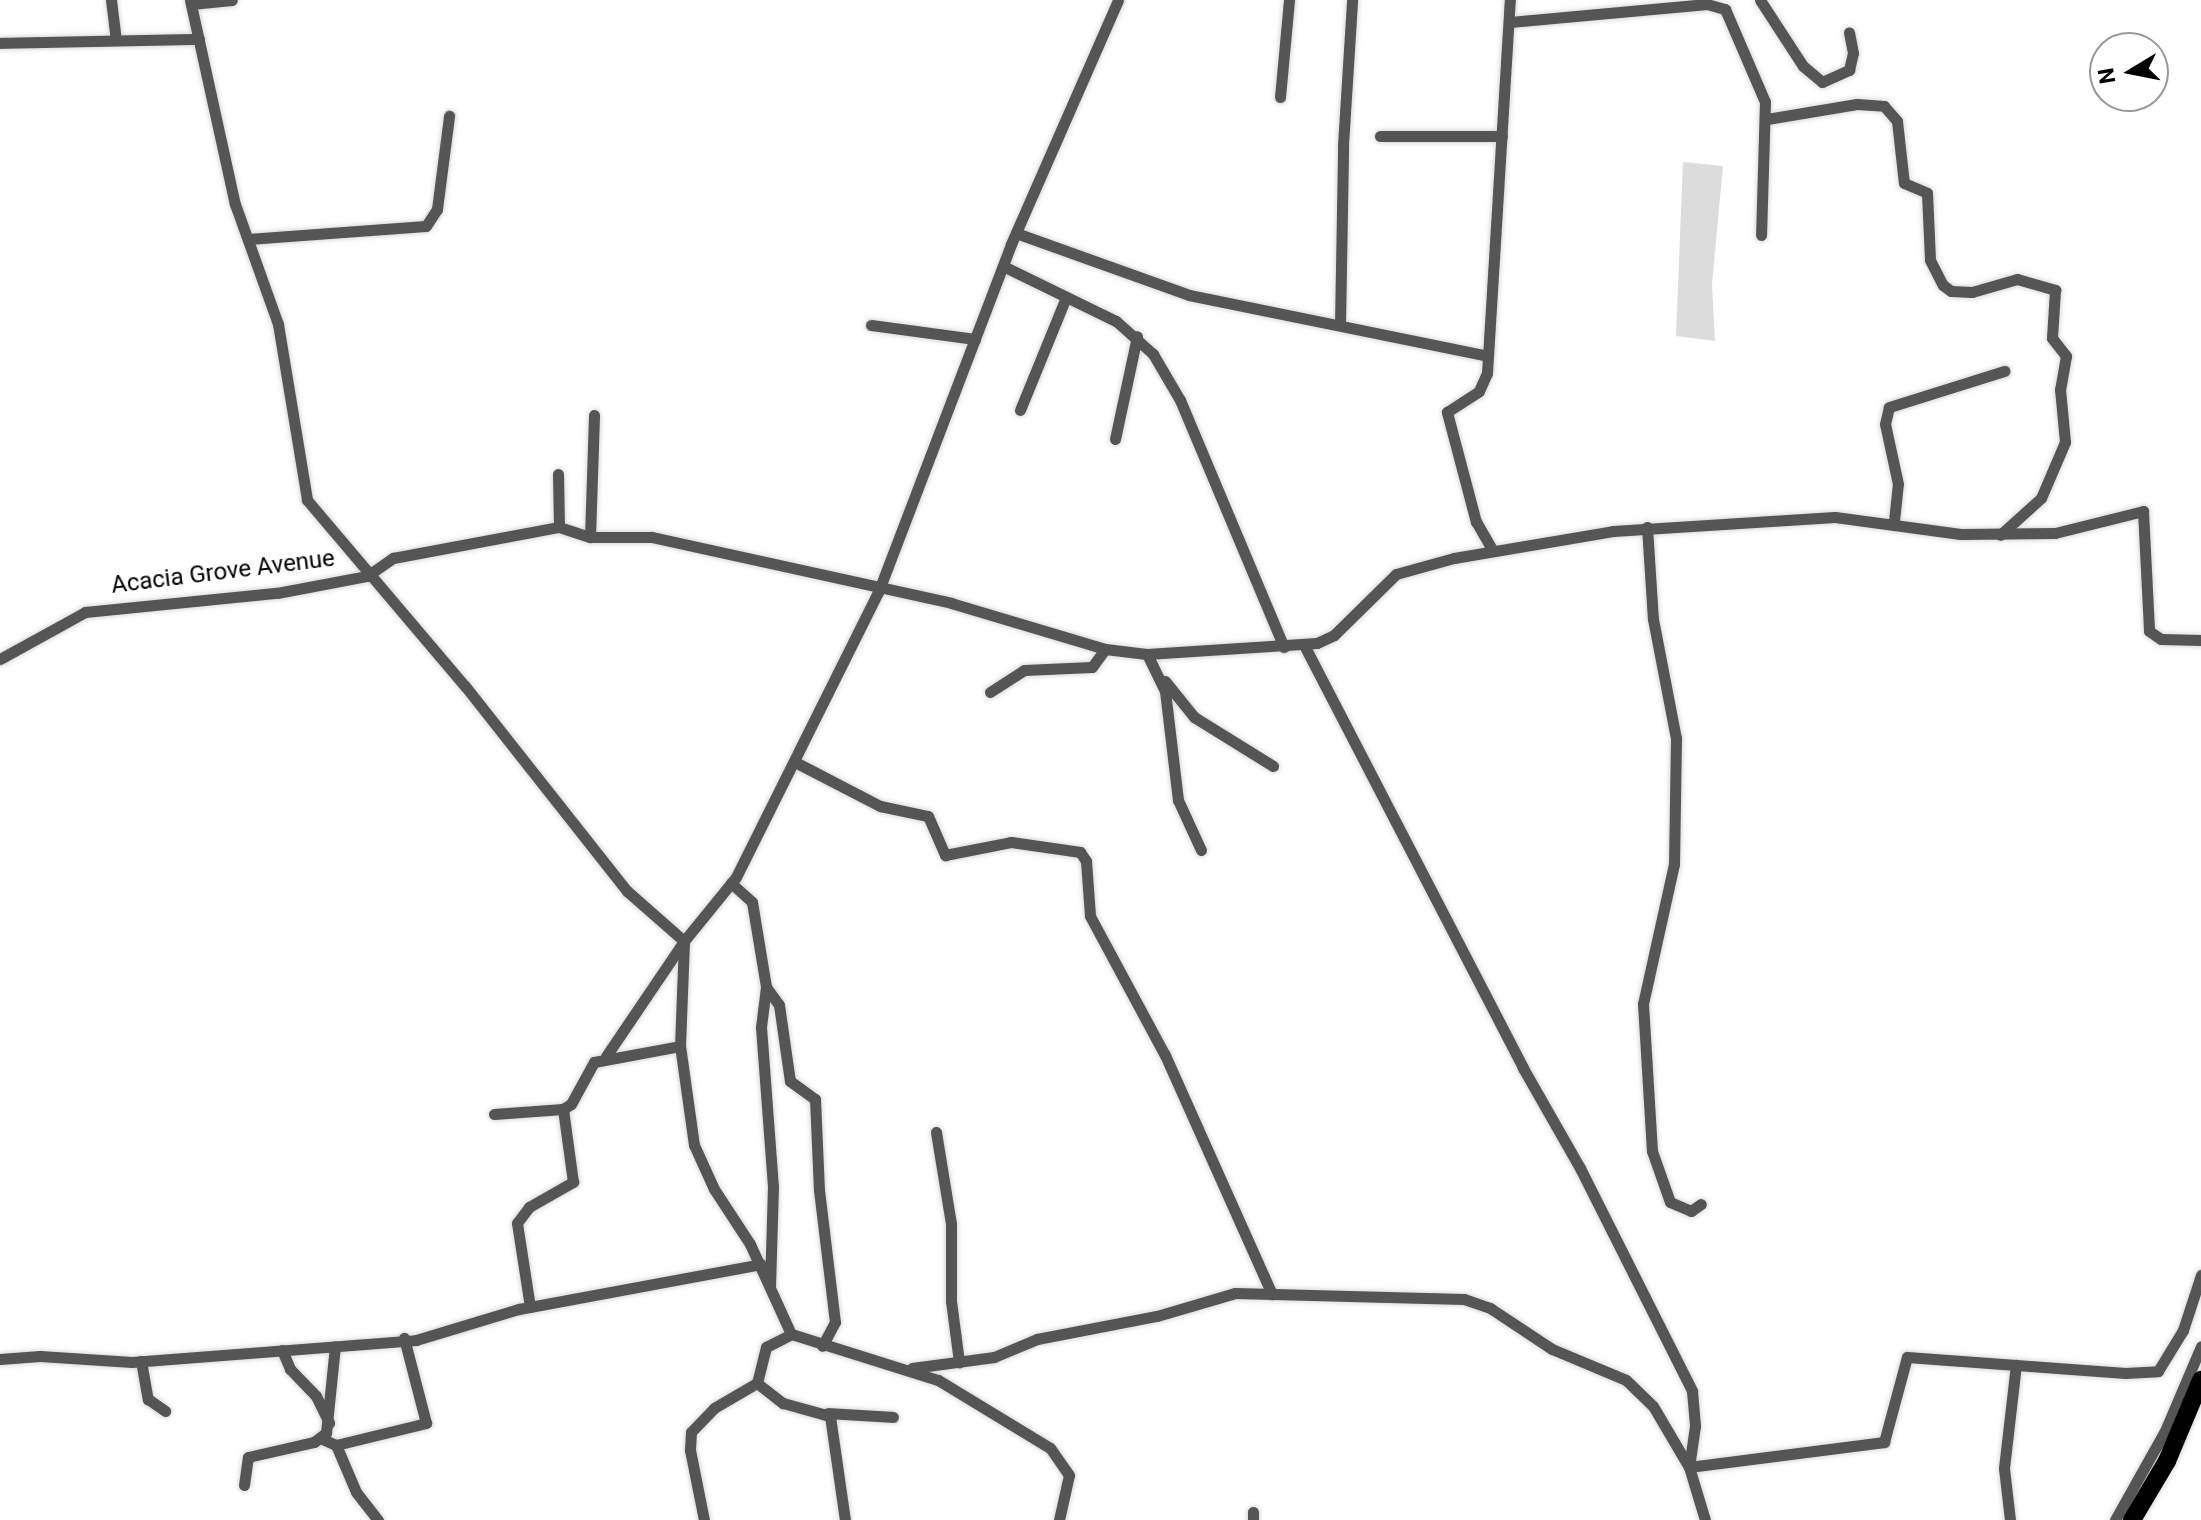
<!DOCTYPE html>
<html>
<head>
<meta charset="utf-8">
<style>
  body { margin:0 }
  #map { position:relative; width:2201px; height:1520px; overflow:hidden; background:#fff; font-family:Roboto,sans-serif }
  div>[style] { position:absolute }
  .green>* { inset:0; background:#dcdcdc }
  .roads { filter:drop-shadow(0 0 2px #dbdbdb) drop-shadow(0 0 2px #dbdbdb) }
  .street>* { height:11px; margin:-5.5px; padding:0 5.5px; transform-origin:5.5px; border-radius:5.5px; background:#555 }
  .primary>* { height:18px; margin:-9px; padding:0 9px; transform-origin:9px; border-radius:9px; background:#000 }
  span { translate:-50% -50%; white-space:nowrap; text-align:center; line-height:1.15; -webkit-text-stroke:8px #fff; paint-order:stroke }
  .street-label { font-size:24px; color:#000 }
  .north { position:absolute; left:2089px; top:32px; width:80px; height:80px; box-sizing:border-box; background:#fff; border:2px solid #999; border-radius:50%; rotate:260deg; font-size:22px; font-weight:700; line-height:32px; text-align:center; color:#000 }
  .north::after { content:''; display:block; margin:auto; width:28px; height:36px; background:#000; clip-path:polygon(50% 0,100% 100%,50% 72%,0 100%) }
</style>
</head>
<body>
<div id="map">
  <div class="green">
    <div style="clip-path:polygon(1683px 162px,1723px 166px,1712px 284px,1715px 341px,1676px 336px)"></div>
  </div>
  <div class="roads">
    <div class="street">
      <div style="left:111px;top:0;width:38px;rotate:83deg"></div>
      <div style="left:190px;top:0;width:209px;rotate:77.6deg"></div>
      <div style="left:235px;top:204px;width:127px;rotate:70.3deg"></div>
      <div style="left:278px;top:324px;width:178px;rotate:80.6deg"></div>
      <div style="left:307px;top:500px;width:244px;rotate:49.7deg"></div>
      <div style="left:465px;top:686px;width:261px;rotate:51.7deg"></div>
      <div style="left:627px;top:891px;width:76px;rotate:41.3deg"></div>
      <div style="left:684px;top:941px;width:139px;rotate:124.1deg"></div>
      <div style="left:1760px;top:0;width:79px;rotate:56.9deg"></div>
      <div style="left:1803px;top:66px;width:25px;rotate:40deg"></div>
      <div style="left:1822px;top:82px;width:30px;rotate:-24deg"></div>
      <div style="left:1849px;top:70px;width:17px;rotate:-77deg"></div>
      <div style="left:1853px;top:53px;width:21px;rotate:-101deg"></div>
      <div style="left:191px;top:4px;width:41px;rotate:-5.6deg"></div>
      <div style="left:1510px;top:22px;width:198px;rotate:-5.2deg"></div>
      <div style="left:1707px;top:4px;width:19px;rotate:16deg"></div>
      <div style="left:1725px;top:9px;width:101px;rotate:66.7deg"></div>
      <div style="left:1765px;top:102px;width:133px;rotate:91.7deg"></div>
      <div style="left:0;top:43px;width:199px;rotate:-1.2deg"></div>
      <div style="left:1280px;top:97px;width:97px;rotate:-84.7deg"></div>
      <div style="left:1767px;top:119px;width:91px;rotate:-9.5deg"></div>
      <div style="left:1857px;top:104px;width:27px;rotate:4deg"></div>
      <div style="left:1884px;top:106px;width:20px;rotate:49deg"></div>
      <div style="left:1897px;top:121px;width:62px;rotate:83.6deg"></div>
      <div style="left:1904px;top:183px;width:25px;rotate:23deg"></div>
      <div style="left:1927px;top:193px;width:67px;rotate:87.4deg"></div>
      <div style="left:1930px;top:260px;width:28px;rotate:63deg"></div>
      <div style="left:1943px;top:285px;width:10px;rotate:37deg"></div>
      <div style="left:1951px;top:291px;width:21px;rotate:3deg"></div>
      <div style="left:1972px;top:292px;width:47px;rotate:-16.1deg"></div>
      <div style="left:2017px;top:279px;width:40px;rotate:16deg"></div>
      <div style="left:2055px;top:290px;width:48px;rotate:93.6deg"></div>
      <div style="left:2052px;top:338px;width:23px;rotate:52deg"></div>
      <div style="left:2066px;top:356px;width:34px;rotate:100deg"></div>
      <div style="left:2060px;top:389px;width:53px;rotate:84.6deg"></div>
      <div style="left:2065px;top:442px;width:61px;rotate:113.2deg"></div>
      <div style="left:2041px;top:498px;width:55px;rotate:137.9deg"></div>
      <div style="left:1380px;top:136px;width:122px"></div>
      <div style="left:1016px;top:233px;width:184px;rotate:19.7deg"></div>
      <div style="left:1189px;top:295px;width:305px;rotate:11.5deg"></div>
      <div style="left:248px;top:239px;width:178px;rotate:-4.2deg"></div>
      <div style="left:426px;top:226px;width:20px;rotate:-57deg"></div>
      <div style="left:437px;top:209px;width:94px;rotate:-82.6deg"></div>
      <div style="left:1003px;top:266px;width:126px;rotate:26deg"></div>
      <div style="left:1116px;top:321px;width:50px;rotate:41.7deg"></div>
      <div style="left:1153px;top:354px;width:53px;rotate:59.6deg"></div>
      <div style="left:1180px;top:400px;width:268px;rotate:67.2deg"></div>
      <div style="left:871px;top:325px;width:105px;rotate:7.7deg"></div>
      <div style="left:1340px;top:325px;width:180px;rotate:-89deg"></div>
      <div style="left:1343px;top:145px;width:145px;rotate:-86.4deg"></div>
      <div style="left:1020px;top:410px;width:122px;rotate:-67.8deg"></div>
      <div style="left:1115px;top:439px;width:105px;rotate:-77.9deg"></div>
      <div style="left:558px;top:474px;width:53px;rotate:88.9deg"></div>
      <div style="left:1894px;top:521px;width:37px;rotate:-84deg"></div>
      <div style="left:1898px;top:484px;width:61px;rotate:-102.2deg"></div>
      <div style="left:1885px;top:424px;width:17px;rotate:-77deg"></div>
      <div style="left:1889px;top:407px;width:121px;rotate:-17.4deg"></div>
      <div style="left:1647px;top:527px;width:92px;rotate:86.3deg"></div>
      <div style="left:1653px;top:619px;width:121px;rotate:79.1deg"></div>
      <div style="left:1676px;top:738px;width:126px;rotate:90.9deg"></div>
      <div style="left:1674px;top:864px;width:143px;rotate:102.5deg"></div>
      <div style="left:1643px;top:1004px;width:147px;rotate:86.5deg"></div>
      <div style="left:1652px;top:1151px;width:54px;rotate:70.6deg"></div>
      <div style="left:1670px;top:1202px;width:23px;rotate:23deg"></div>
      <div style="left:1691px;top:1211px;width:12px;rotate:-35deg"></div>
      <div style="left:590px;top:537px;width:122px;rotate:-88.1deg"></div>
      <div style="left:1493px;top:551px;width:34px;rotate:-120deg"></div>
      <div style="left:1476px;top:522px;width:114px;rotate:-104.8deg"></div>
      <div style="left:1447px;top:412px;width:38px;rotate:-33deg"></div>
      <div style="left:1479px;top:391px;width:20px;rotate:-66deg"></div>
      <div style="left:1487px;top:373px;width:374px;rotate:-86.5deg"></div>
      <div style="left:1304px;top:645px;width:476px;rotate:62.6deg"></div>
      <div style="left:1523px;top:1068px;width:115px;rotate:60.3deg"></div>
      <div style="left:1580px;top:1168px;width:250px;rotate:63.3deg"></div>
      <div style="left:1692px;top:1391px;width:35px;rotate:85deg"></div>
      <div style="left:1695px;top:1426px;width:41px;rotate:98.3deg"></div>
      <div style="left:1689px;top:1467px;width:55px;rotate:73.2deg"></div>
      <div style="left:1147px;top:654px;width:41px;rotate:64.1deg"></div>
      <div style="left:1165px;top:691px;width:110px;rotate:83.2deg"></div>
      <div style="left:1178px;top:800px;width:55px;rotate:65.3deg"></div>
      <div style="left:0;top:659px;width:97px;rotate:-28.9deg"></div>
      <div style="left:85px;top:612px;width:193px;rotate:-5.7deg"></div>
      <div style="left:277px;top:593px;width:92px;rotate:-10.7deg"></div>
      <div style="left:367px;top:576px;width:32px;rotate:-35deg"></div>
      <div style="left:393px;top:558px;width:169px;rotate:-10.6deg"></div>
      <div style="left:559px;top:527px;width:33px;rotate:18deg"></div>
      <div style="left:590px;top:537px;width:62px"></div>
      <div style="left:652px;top:537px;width:306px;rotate:12.4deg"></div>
      <div style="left:951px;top:603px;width:161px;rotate:16.6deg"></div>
      <div style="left:1105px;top:649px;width:42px;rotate:6.8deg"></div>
      <div style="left:1147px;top:654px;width:170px;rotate:-3.7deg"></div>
      <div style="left:1317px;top:643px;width:19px;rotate:-25deg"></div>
      <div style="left:1334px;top:635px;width:87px;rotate:-44.5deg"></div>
      <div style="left:1396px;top:574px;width:60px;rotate:-15.4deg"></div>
      <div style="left:1454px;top:558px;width:161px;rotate:-9.6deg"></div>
      <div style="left:1613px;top:531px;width:222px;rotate:-3.6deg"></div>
      <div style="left:1835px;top:517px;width:127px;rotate:7.7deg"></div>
      <div style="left:1961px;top:534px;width:94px;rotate:-0.6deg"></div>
      <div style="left:2055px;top:533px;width:91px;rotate:-14deg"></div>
      <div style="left:2143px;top:511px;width:120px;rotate:87.1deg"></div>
      <div style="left:2149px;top:631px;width:14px;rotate:34deg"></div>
      <div style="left:2161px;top:639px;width:40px;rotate:1.4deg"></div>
      <div style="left:1165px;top:681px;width:46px;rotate:51.1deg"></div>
      <div style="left:1194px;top:717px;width:93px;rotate:31.8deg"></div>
      <div style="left:990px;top:692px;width:40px;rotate:-32.9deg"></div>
      <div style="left:1024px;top:670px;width:68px;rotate:-2.5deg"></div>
      <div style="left:1092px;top:667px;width:22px;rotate:-54deg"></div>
      <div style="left:795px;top:762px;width:96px;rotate:27.4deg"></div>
      <div style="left:880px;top:806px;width:49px;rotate:11.8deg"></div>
      <div style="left:928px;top:816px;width:43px;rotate:66.4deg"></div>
      <div style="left:945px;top:855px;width:67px;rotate:-11.1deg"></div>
      <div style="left:1011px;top:842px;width:70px;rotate:8.2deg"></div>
      <div style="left:1080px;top:852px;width:11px;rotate:56deg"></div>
      <div style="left:1086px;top:861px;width:55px;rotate:85.8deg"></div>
      <div style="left:1090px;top:916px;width:158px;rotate:61.7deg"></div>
      <div style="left:1165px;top:1055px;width:262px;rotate:65.9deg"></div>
      <div style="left:731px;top:883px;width:28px;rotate:42deg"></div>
      <div style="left:752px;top:902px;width:86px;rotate:80.6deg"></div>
      <div style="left:766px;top:987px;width:22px;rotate:54deg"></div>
      <div style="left:779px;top:1005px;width:77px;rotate:81.8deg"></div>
      <div style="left:790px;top:1081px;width:31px;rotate:36deg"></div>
      <div style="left:815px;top:1099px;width:91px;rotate:87.5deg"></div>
      <div style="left:819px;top:1190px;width:133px;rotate:83.1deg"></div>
      <div style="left:835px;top:1322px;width:27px;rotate:118deg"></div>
      <div style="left:766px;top:987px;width:40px;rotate:97.1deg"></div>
      <div style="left:761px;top:1027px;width:159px;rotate:85.7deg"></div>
      <div style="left:773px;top:1186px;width:100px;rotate:91.7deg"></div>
      <div style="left:494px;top:1114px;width:69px;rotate:-4.1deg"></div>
      <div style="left:563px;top:1109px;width:9px;rotate:-32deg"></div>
      <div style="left:571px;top:1104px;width:48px;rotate:-61.3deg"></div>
      <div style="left:594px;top:1062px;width:87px;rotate:-10.5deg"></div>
      <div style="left:936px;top:1132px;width:93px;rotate:80.7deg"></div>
      <div style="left:951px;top:1224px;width:77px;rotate:90deg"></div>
      <div style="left:951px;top:1301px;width:62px;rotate:82.5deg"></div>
      <div style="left:530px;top:1307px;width:85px;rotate:-98.8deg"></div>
      <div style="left:517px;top:1223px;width:20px;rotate:-53deg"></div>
      <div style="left:529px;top:1207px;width:51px;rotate:-29.6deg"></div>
      <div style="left:573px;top:1182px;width:74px;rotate:-97.8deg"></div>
      <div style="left:282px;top:1350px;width:21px;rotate:67deg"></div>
      <div style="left:290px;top:1369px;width:37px;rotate:46deg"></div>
      <div style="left:316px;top:1396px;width:30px;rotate:64deg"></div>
      <div style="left:0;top:1359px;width:40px;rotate:-4.3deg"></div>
      <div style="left:40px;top:1356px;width:92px;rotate:3.7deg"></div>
      <div style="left:132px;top:1362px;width:285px;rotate:-4.4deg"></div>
      <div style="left:416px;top:1340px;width:108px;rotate:-16.8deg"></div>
      <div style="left:519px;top:1309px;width:246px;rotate:-10.5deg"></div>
      <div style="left:141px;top:1361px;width:39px;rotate:80deg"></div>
      <div style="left:148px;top:1399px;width:21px;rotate:35deg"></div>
      <div style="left:912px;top:1368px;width:83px;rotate:-7.6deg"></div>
      <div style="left:994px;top:1357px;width:47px;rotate:-22.7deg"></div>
      <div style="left:1037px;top:1339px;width:122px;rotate:-10.9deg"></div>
      <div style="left:1157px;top:1316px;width:81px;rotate:-16.4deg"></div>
      <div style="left:1235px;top:1293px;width:229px;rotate:1.5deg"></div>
      <div style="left:1464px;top:1299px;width:28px;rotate:19deg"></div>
      <div style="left:1490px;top:1308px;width:74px;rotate:33.5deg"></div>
      <div style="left:1552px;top:1349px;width:80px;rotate:22.7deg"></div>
      <div style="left:1626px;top:1380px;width:37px;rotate:44deg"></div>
      <div style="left:1653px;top:1406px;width:71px;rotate:59.5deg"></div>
      <div style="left:1689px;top:1467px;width:197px;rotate:-7.3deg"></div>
      <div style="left:1884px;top:1442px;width:88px;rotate:-74.9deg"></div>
      <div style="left:1907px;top:1357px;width:219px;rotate:4.2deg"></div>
      <div style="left:2125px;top:1373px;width:33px;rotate:-3deg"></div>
      <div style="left:2158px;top:1371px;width:48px;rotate:-58.6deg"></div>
      <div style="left:2183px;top:1330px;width:58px;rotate:-71.9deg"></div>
      <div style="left:757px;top:1383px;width:33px;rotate:38deg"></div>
      <div style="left:783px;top:1403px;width:49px;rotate:15.5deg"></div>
      <div style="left:830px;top:1416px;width:105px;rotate:81.8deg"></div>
      <div style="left:828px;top:1413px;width:65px;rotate:3.5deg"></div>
      <div style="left:322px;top:1439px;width:15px;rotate:23deg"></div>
      <div style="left:336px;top:1445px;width:93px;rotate:-13.7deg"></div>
      <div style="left:426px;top:1423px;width:88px;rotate:-104.5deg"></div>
      <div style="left:336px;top:1445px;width:51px;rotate:66.9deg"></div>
      <div style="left:356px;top:1492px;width:36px;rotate:52deg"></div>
      <div style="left:244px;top:1485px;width:28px;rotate:-82deg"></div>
      <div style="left:248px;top:1457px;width:68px;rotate:-12.8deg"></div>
      <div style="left:314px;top:1442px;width:15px;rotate:-37deg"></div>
      <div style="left:326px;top:1433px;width:87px;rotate:-84.1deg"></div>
      <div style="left:1253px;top:1512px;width:8px;rotate:90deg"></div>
      <div style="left:704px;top:1520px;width:71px;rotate:-101.3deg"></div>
      <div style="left:690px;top:1450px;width:18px;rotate:-87deg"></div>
      <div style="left:691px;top:1432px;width:33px;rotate:-46deg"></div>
      <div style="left:714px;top:1408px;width:50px;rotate:-30.2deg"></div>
      <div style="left:757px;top:1383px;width:37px;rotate:-76deg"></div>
      <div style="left:766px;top:1347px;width:28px;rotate:-27deg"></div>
      <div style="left:1059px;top:1520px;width:46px;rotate:-77.5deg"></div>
      <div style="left:1069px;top:1475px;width:33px;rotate:-125deg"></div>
      <div style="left:1050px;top:1448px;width:131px;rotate:-148.7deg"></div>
      <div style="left:938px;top:1380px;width:154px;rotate:-162.6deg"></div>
      <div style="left:791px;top:1334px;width:99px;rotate:-114.5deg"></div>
      <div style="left:750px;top:1244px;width:66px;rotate:-123.2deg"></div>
      <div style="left:714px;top:1189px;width:48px;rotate:-114.4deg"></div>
      <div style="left:694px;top:1145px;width:100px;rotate:-98deg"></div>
      <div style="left:680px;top:1046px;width:105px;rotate:-87.8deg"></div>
      <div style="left:684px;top:941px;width:82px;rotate:-50.9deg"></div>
      <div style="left:736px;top:877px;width:321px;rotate:-63.5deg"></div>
      <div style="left:879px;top:590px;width:370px;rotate:-69.1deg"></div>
      <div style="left:1011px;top:244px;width:266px;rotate:-66.3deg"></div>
      <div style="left:2010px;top:1520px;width:52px;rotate:-96.6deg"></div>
      <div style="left:2004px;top:1468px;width:104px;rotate:-83.4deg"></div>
      <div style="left:2115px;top:1520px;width:102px;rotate:-60.7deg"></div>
      <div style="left:2165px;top:1431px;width:92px;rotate:-67deg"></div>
    </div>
    <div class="primary">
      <div style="left:2132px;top:1520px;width:69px;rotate:-59.3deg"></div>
      <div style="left:2167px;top:1461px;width:88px;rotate:-67.2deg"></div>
    </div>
  </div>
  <div class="street-label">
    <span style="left:223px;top:572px;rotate:-7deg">Acacia Grove Avenue</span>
  </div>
  <div class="north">N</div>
</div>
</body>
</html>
